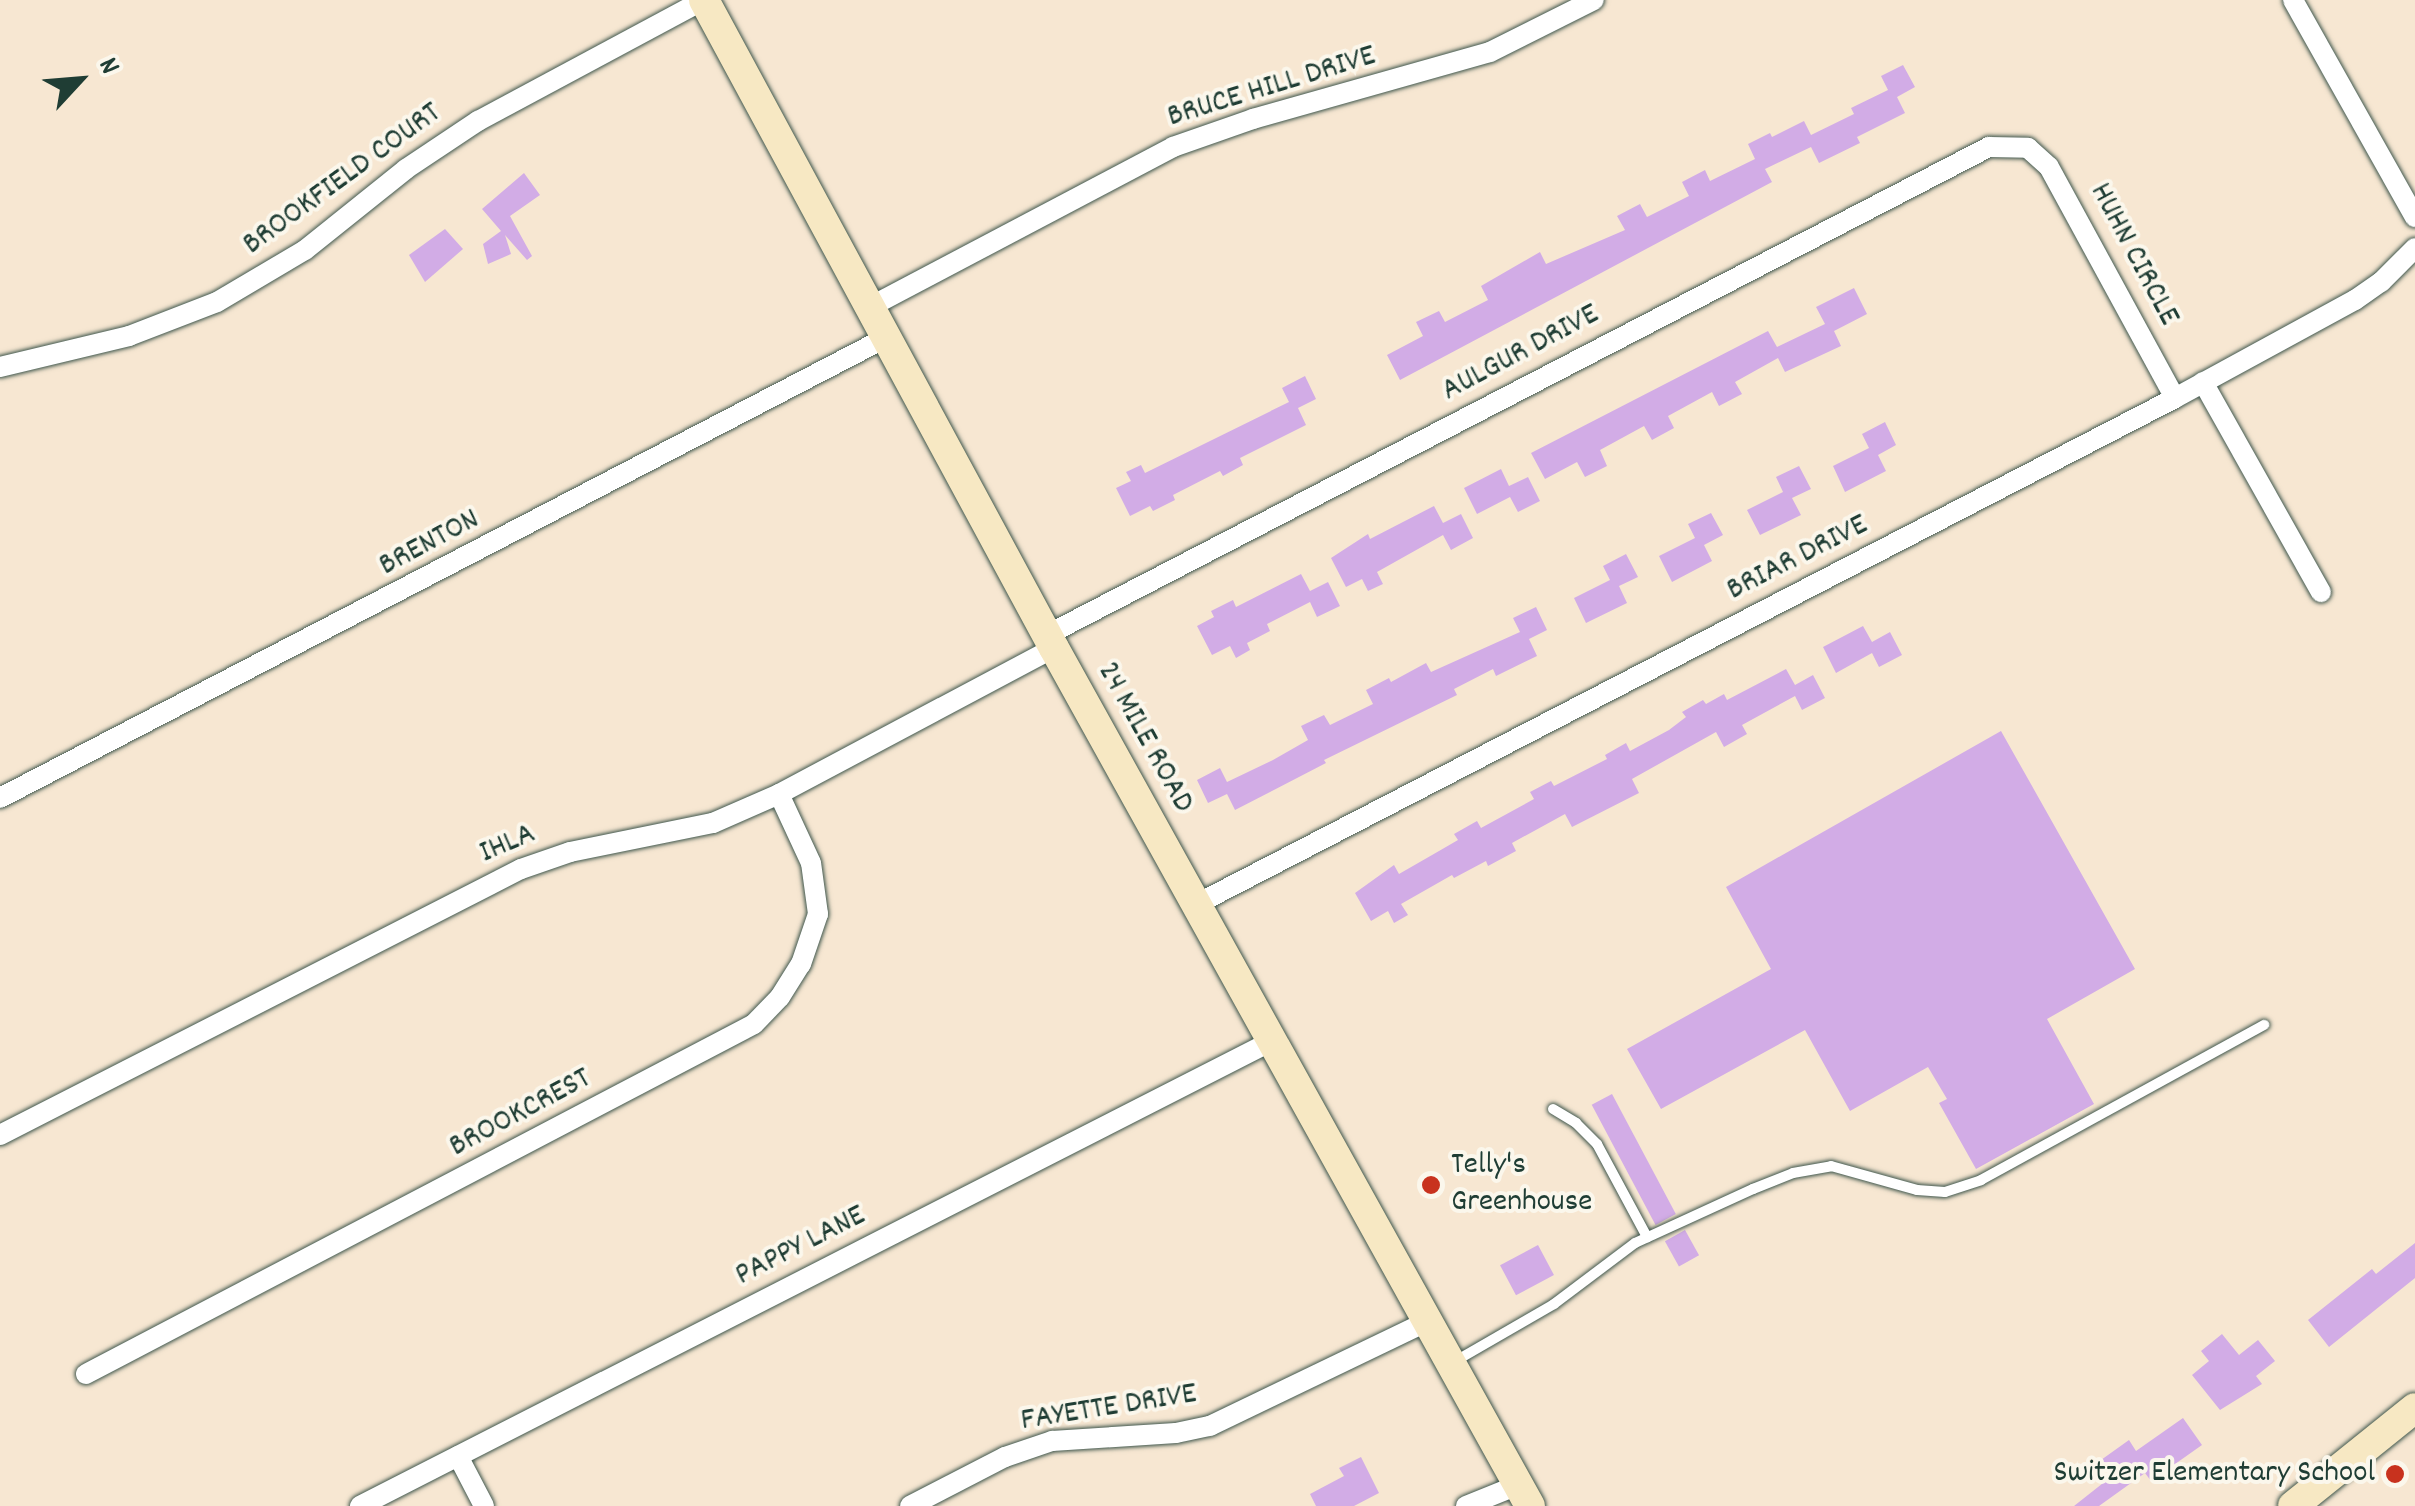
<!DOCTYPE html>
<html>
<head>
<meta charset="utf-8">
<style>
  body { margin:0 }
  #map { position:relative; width:2415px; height:1506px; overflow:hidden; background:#f7e7d2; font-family:Dekko,sans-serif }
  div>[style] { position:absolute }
  .building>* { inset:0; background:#d2ace6; transform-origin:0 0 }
  .roads { filter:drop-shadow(0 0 2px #3f564c) drop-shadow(0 0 2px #3f564c) }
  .lane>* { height:10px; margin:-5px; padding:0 5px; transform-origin:5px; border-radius:5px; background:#fff }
  .street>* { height:20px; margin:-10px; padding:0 10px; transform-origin:10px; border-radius:10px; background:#fff }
  .secondary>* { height:30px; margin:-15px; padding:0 15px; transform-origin:15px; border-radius:15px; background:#f7e8c3 }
  .dots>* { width:28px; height:28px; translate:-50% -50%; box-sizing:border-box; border:5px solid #fbf7ec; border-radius:50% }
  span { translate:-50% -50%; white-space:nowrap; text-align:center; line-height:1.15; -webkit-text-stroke:8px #fbf7ec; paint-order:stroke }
  .street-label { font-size:32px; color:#1f3d34 }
  .poi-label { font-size:32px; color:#1f3d34 }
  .left { translate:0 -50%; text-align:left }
  .right { translate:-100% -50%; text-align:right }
  .north { position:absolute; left:30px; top:30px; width:100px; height:100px; -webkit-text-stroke:8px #fbf7ec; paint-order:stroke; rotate:64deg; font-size:28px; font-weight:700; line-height:40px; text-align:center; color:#1f3d34 }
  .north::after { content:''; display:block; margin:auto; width:35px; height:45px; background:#1f3d34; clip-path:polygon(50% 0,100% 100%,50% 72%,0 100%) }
</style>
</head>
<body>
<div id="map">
  <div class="building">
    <div style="clip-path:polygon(1903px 65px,1915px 87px,1897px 97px,1905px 113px,1857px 137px,1860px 143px,1819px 163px,1811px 147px,1765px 169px,1772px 182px,1400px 380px,1387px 355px,1423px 336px,1416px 322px,1439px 311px,1445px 322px,1488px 300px,1481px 286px,1540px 252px,1546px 264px,1625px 230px,1617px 216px,1640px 204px,1647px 217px,1689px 196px,1682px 182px,1705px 170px,1710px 181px,1755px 159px,1748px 144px,1770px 133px,1772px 137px,1804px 121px,1811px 135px,1854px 114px,1851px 108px,1888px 90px,1881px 76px)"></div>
    <div style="clip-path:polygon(524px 173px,540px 195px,510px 216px,532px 256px,527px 260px,505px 235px,511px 254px,488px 264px,483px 244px,501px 231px,482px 209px)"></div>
    <div style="clip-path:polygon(445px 229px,463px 249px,425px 282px,409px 255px)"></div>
    <div style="clip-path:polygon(1854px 288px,1867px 314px,1834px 331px,1841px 346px,1785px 372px,1778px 358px,1735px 382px,1742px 394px,1719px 406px,1712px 392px,1668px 416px,1674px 428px,1652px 440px,1644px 426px,1600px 450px,1607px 466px,1585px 477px,1577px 462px,1545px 479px,1531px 453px,1768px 331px,1777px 347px,1825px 324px,1816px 307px)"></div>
    <div style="clip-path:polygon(1305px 376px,1316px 399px,1298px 408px,1306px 425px,1240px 458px,1243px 465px,1223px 476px,1220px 471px,1173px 495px,1175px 500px,1153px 511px,1150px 506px,1130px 516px,1116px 488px,1131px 481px,1126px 472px,1141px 465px,1145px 473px,1289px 402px,1282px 388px)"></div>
    <div style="clip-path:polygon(1885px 422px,1896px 445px,1878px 455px,1886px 471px,1845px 492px,1833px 466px,1869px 448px,1862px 434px)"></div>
    <div style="clip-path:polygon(1799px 466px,1811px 489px,1792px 498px,1801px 515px,1760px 535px,1747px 510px,1783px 492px,1776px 477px)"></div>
    <div style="clip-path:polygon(1501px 469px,1509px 486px,1528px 477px,1540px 501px,1518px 512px,1510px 497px,1477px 514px,1464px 488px)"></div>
    <div style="clip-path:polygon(1434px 506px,1443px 523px,1461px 514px,1473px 538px,1451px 550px,1443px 535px,1377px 572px,1383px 584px,1368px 591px,1362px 579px,1346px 587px,1331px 558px,1368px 534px,1370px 539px)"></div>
    <div style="clip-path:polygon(1711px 513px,1723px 535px,1704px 545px,1712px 561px,1672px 582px,1659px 556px,1695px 538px,1688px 524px)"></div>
    <div style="clip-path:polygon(1626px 554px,1638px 577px,1619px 586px,1627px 603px,1586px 623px,1574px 598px,1610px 580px,1603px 566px)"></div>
    <div style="clip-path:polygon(1301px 574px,1310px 591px,1328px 582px,1340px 606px,1317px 617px,1310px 602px,1267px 624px,1270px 631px,1247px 643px,1250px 650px,1236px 658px,1230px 646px,1212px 655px,1197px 626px,1214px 617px,1211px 611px,1233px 600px,1236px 607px)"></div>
    <div style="clip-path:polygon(1536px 607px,1547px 630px,1529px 639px,1537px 656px,1496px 676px,1493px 669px,1454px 689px,1457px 695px,1324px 760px,1326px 763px,1235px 810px,1227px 794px,1208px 803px,1197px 780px,1220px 768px,1227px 782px,1273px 760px,1308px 740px,1301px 726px,1324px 715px,1330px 725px,1373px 704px,1366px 690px,1389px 678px,1391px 682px,1426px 663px,1431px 672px,1520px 632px,1513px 618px)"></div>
    <div style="clip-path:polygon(1863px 626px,1872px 642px,1890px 632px,1902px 655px,1879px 667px,1872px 653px,1836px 673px,1823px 647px)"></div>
    <div style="clip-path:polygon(1786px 669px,1795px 685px,1813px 675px,1825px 698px,1802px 710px,1795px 696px,1742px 725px,1747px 734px,1724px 747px,1716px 732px,1632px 779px,1639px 793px,1572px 827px,1565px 814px,1512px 843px,1516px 851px,1488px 866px,1486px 861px,1454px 878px,1452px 875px,1401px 904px,1408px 915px,1394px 923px,1388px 911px,1371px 921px,1355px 893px,1394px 865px,1399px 874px,1439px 851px,1458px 840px,1454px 834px,1477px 821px,1481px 828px,1534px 799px,1530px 792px,1551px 781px,1554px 786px,1607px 759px,1605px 755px,1626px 743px,1630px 751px,1669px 730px,1686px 717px,1682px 712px,1703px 700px,1706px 704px,1724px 694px,1727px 700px)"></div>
    <div style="clip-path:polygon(2001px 731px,2135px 969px,2047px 1019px,2094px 1104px,1976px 1169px,1939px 1103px,1947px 1099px,1928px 1067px,1850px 1111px,1805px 1030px,1661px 1109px,1627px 1049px,1771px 969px,1726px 887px)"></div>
    <div style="left:1612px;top:1094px;width:136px;height:23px;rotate:62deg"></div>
    <div style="left:1685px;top:1230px;width:29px;height:23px;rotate:61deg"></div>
    <div style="clip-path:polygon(2415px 1243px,2415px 1278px,2329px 1347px,2308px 1320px,2372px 1269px,2376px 1274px)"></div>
    <div style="left:1538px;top:1245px;width:34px;height:43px;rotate:62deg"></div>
    <div style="clip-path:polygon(2222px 1334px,2239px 1355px,2258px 1340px,2275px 1361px,2256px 1376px,2262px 1384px,2220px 1410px,2192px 1375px,2209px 1361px,2201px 1351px)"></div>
    <div style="clip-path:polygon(2183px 1418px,2202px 1445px,2151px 1481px,2145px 1473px,2099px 1506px,2074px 1506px,2112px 1476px,2101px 1460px,2129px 1440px,2136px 1451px)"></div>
    <div style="clip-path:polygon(1361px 1457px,1379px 1493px,1354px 1506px,1316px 1506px,1310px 1494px,1344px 1476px,1339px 1468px)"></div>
  </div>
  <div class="roads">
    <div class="lane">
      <div style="left:1553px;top:1109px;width:27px;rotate:31deg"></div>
      <div style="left:1576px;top:1123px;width:30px;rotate:45deg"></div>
      <div style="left:1597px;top:1144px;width:106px;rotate:61.7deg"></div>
      <div style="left:1452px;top:1363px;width:118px;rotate:-30deg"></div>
      <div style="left:1554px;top:1304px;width:101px;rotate:-37deg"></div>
      <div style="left:1635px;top:1243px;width:130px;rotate:-24.6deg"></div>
      <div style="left:1753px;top:1189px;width:43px;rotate:-21.8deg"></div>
      <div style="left:1793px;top:1173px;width:39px;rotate:-10deg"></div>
      <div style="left:1831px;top:1166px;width:89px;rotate:15.6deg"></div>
      <div style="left:1917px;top:1190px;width:28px;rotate:4deg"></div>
      <div style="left:1945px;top:1192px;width:38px;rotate:-18deg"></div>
      <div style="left:1981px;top:1180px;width:323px;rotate:-28.7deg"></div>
    </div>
    <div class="street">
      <div style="left:2293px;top:0;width:249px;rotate:60.7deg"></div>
      <div style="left:868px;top:308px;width:345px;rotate:-27.8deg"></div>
      <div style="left:1173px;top:147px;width:85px;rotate:-19.3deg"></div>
      <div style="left:1253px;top:119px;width:246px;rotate:-15.8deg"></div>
      <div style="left:1490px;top:52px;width:116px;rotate:-26.6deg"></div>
      <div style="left:0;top:367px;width:133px;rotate:-13.5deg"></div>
      <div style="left:129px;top:336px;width:94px;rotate:-21.1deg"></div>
      <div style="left:217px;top:302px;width:102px;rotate:-30.6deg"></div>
      <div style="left:305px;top:250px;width:129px;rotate:-38.7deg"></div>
      <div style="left:406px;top:169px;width:87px;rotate:-33.7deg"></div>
      <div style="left:478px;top:121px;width:256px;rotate:-28.2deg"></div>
      <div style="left:2203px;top:382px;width:241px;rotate:60.7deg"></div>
      <div style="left:1047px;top:635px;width:1061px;rotate:-27.39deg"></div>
      <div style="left:1989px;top:147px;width:39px;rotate:1deg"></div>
      <div style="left:2028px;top:148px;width:28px;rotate:42deg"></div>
      <div style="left:2049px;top:167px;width:263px;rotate:61.4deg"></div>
      <div style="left:0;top:798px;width:997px;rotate:-27.46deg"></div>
      <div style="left:1195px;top:905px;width:1103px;rotate:-27.35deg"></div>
      <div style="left:2175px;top:398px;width:205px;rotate:-28.6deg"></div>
      <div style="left:2355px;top:300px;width:32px;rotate:-35deg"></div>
      <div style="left:2381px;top:282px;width:48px;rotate:-45deg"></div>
      <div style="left:0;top:1135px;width:585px;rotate:-27.05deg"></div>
      <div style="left:521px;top:869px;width:52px;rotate:-19.1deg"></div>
      <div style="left:570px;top:852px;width:146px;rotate:-11.5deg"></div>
      <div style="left:713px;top:823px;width:72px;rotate:-23.7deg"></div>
      <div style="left:779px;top:794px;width:311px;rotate:-28deg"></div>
      <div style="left:86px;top:1374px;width:754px;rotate:-27.65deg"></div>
      <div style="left:754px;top:1024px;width:37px;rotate:-46deg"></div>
      <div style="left:780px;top:997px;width:39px;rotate:-58deg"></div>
      <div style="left:801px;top:964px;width:53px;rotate:-71.2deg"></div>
      <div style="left:818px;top:914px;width:51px;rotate:-97.8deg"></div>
      <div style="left:811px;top:863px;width:76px;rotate:-114.9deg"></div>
      <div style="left:458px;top:1456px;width:56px;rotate:62.5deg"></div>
      <div style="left:360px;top:1506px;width:1021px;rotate:-27.02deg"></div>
      <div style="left:910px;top:1506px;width:107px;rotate:-27.3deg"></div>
      <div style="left:1005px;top:1457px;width:50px;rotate:-18.8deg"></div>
      <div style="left:1052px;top:1441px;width:124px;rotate:-3.7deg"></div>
      <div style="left:1176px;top:1433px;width:35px;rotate:-12deg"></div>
      <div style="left:1210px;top:1426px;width:240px;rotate:-25.7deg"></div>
      <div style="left:1466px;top:1506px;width:56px;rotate:-22deg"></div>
    </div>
    <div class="secondary">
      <div style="left:704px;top:0;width:736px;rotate:61.63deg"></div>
      <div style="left:1054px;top:648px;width:981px;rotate:60.98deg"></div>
      <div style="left:2293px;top:1506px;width:156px;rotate:-38.8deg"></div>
    </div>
  </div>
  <div class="dots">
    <div style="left:1431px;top:1185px;background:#c8321e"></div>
    <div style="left:2395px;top:1474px;background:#c8321e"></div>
  </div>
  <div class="street-label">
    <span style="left:1272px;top:88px;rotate:-17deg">BRUCE HILL DRIVE</span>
    <span style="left:343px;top:180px;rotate:-36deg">BROOKFIELD COURT</span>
    <span style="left:2133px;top:255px;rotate:62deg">HUHN CIRCLE</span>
    <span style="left:1521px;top:354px;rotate:-28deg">AULGUR DRIVE</span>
    <span style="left:430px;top:544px;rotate:-28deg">BRENTON</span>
    <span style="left:1798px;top:559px;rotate:-27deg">BRIAR DRIVE</span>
    <span style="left:1144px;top:738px;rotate:61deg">24 MILE ROAD</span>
    <span style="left:508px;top:845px;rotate:-23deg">IHLA</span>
    <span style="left:521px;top:1114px;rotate:-28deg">BROOKCREST</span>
    <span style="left:801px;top:1247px;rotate:-27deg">PAPPY LANE</span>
    <span style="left:1109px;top:1409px;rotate:-9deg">FAYETTE DRIVE</span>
  </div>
  <div class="poi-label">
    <span class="left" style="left:1451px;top:1185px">Telly's<br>Greenhouse</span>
    <span class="right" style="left:2375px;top:1474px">Switzer Elementary School</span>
  </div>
  <div class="north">N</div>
</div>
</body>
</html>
